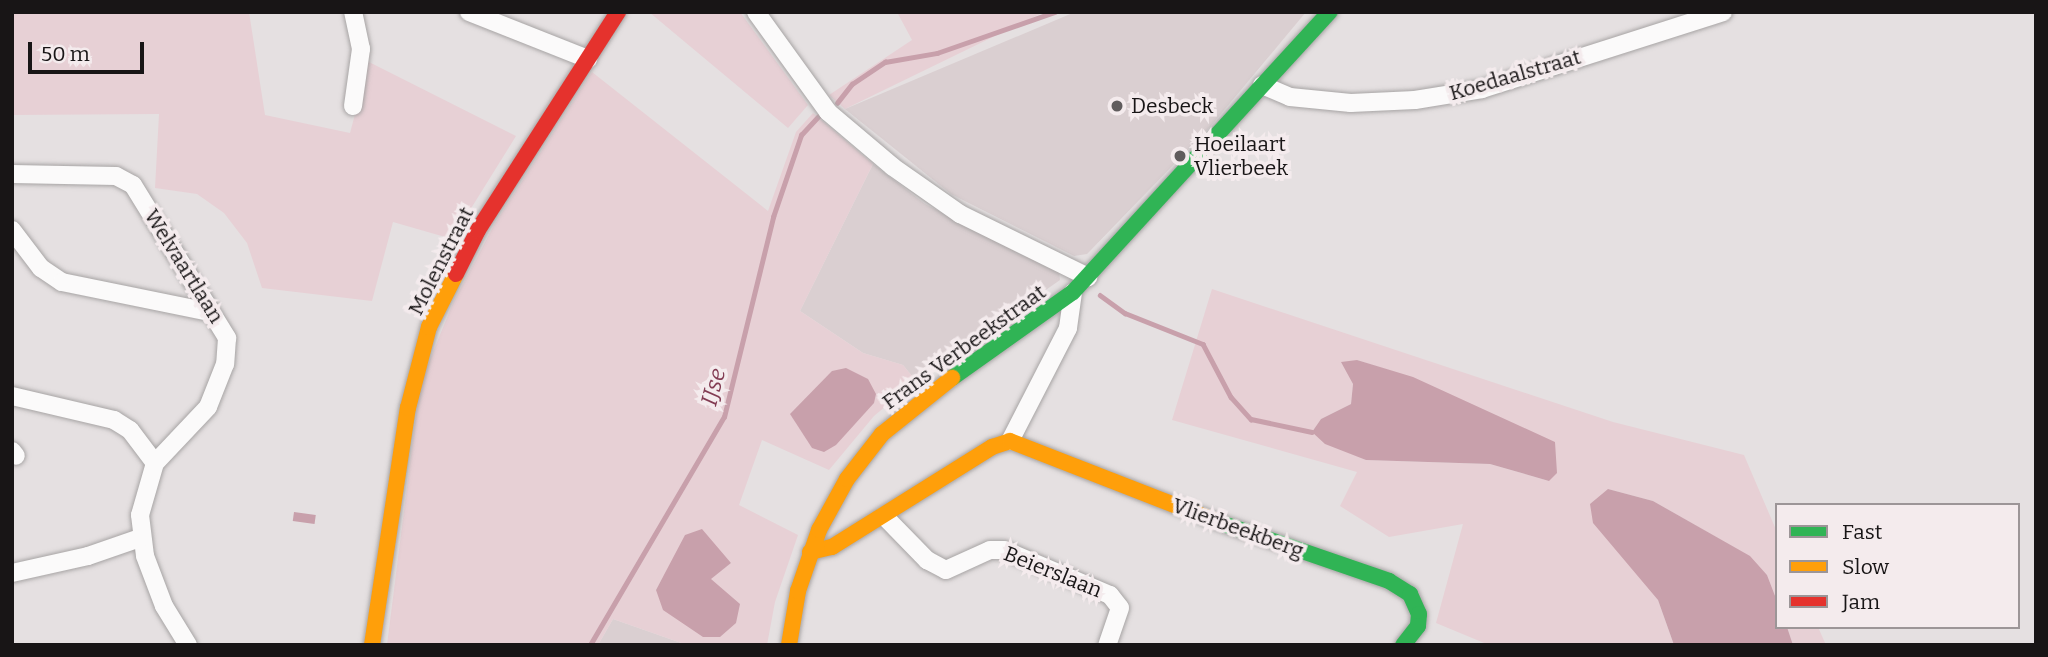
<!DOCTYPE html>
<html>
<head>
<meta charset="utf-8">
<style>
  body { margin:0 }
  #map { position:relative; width:2048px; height:657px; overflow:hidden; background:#e5e0e1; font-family:Bitter,serif }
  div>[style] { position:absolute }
  .built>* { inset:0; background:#dacfd1 }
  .green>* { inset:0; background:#e7d0d5 }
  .water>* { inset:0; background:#c8a0ab; transform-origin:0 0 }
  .stream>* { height:4.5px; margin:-2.25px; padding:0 2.25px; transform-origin:2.25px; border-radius:2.25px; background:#c8a0ab }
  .roads { filter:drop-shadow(0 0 2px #a7a4a4) drop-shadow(0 0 2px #a7a4a4) }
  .street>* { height:18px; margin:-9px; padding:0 9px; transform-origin:9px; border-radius:9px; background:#fbfafa }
  .fast>* { height:16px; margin:-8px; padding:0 8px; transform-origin:8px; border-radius:8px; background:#30b455 }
  .slow>* { height:16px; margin:-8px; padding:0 8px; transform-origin:8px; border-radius:8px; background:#ff9f0a }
  .jam>* { height:16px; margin:-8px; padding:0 8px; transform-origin:8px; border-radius:8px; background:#e5322d }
  .dots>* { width:19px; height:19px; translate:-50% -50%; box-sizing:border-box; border:4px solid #f4ebed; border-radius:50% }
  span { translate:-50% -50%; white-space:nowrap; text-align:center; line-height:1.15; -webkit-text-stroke:7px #f4ebed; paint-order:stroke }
  .street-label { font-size:21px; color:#181516 }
  .poi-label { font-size:21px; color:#181516 }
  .left { translate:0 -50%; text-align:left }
  .water-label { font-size:23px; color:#823b52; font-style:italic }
  .frame { position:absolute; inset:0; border:14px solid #181516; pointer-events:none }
  .legend { position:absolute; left:1775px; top:503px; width:245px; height:126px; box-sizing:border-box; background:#f4ebed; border:2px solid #9c9597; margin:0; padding:9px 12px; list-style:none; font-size:21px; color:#181516 }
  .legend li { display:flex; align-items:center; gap:14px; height:35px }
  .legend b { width:35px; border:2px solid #9c9597 }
  .scale { position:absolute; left:28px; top:42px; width:116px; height:32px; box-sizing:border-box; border:4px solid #181516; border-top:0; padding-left:9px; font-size:21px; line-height:24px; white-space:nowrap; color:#181516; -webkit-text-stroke:5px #f4ebed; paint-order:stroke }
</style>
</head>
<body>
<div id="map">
  <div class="built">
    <div style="clip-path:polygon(1075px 12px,1306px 12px,1210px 127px,1087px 254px,1074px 256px,951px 194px,845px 109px)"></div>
    <div style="clip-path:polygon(873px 164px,925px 204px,1059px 272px,1060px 280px,916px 381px,903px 365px,863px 353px,800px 311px)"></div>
    <div style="clip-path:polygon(613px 619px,687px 645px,598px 645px)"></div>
  </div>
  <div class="green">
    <div style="clip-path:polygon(12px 12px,249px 12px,265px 115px,350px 133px,369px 62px,516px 136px,452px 239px,393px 222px,372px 301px,262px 288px,247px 243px,224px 213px,197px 194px,155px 188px,159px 114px,12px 115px)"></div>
    <div style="clip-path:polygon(649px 12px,740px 12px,808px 105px,788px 128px)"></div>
    <div style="clip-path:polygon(897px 12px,1044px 12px,845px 109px,829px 95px,912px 40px)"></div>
    <div style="clip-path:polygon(evenodd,592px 72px,768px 211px,796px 132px,813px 113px,873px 164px,800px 311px,863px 353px,903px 365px,916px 381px,874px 416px,829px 470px,762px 440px,739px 505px,798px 535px,775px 602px,767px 645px,687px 645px,613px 619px,598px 645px,387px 645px,420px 384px,453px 303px,494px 225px,592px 72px,722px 554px,731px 563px,711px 578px,656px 590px,663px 577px,722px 554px)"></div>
    <div style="clip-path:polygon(evenodd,1212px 289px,1613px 422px,1744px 455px,1777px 532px,1777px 601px,1767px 575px,1749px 556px,1653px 501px,1608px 489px,1636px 568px,1658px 600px,1674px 645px,1489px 645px,1436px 623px,1463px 524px,1389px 537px,1340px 506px,1357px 472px,1172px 420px,1212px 289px,1357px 360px,1413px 378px,1463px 403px,1549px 481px,1490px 464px,1366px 460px,1312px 432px,1321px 419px,1351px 404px,1353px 384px,1346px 369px,1357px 360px)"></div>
    <div style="clip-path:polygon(1787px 627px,1818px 627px,1826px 645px,1793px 645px)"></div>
  </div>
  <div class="water">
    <div style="clip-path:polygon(1357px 360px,1413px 377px,1555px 442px,1557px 473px,1549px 481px,1490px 464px,1366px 460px,1325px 444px,1312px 432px,1321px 419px,1351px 404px,1353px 384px,1341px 362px)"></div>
    <div style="clip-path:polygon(846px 368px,868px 379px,876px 394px,874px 403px,836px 445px,824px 452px,812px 448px,790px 414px,832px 371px)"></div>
    <div style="clip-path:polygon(1608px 489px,1653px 501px,1750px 556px,1767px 575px,1777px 601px,1777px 627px,1787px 627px,1793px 645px,1674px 645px,1658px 600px,1593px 523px,1590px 504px)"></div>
    <div style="left:294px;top:512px;width:22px;height:9px;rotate:8deg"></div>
    <div style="clip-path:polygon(702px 529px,731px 563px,711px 579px,740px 604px,736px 623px,720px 637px,703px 637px,663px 610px,656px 590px,685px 535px)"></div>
  </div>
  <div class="stream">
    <div style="left:837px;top:103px;width:24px;rotate:-52deg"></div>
    <div style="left:852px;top:84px;width:40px;rotate:-34deg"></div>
    <div style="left:885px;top:62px;width:53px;rotate:-9.8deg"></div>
    <div style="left:937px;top:53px;width:125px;rotate:-19.2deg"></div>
    <div style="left:1100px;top:295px;width:31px;rotate:36deg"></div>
    <div style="left:1125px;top:313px;width:84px;rotate:21.7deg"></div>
    <div style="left:1203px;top:344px;width:60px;rotate:62.2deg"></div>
    <div style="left:1231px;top:397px;width:30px;rotate:48deg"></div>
    <div style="left:1251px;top:419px;width:62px;rotate:12deg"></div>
    <div style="left:590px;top:645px;width:264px;rotate:-59.6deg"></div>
    <div style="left:724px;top:417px;width:206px;rotate:-76.2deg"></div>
    <div style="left:773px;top:217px;width:87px;rotate:-71.1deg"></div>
    <div style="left:801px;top:135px;width:25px;rotate:-47deg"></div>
  </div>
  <div class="roads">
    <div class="street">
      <div style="left:469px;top:12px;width:128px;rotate:21.6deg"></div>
      <div style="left:756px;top:12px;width:123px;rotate:54.2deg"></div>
      <div style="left:828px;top:112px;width:85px;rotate:40.2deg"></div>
      <div style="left:893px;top:167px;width:82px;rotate:35deg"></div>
      <div style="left:960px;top:214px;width:143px;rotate:26.2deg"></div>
      <div style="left:1262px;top:85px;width:30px;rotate:23deg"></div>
      <div style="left:1290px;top:97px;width:61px;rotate:5.6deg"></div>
      <div style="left:1351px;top:103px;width:64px;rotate:-2.7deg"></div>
      <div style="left:1415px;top:100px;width:68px;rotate:-9.3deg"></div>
      <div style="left:1482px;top:89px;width:253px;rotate:-17.7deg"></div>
      <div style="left:353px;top:106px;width:58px;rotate:-82deg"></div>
      <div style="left:361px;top:49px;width:38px;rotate:-102deg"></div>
      <div style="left:12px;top:174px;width:104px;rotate:1.1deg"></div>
      <div style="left:116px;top:176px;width:19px;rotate:28deg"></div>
      <div style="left:133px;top:185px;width:180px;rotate:58.4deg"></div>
      <div style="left:227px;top:338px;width:26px;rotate:94deg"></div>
      <div style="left:225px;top:364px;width:46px;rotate:111.6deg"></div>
      <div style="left:208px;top:407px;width:77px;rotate:133.4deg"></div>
      <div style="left:155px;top:463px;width:54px;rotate:106.1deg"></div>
      <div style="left:140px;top:515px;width:41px;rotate:83deg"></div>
      <div style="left:145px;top:556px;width:53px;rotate:69.2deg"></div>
      <div style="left:164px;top:606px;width:46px;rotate:58.4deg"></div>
      <div style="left:12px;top:230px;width:48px;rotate:52.7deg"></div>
      <div style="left:41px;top:268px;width:25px;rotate:34deg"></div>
      <div style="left:62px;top:282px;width:150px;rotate:11.5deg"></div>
      <div style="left:12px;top:396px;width:105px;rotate:13.2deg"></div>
      <div style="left:114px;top:420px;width:19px;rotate:32deg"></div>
      <div style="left:130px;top:430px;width:41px;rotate:52.9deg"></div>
      <div style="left:1010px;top:441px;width:127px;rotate:-62.8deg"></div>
      <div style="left:1068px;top:328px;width:36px;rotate:-82deg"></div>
      <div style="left:12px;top:451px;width:6px;rotate:51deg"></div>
      <div style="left:884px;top:516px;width:62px;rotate:45.7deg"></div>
      <div style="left:927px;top:560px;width:21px;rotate:28deg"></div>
      <div style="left:946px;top:570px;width:48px;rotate:-24.4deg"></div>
      <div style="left:990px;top:550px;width:14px"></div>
      <div style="left:1004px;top:550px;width:115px;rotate:23deg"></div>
      <div style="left:1110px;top:595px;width:16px;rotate:52deg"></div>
      <div style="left:1120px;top:608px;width:39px;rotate:109deg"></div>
      <div style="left:12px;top:573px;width:78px;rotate:-12.6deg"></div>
      <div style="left:88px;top:556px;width:55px;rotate:-19.1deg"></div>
    </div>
    <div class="fast">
      <div style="left:952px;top:378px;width:148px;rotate:-35.4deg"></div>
      <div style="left:1073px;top:292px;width:380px;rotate:-47.5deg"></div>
      <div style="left:1215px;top:521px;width:184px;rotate:19deg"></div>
      <div style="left:1389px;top:581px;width:25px;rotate:32deg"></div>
      <div style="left:1410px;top:594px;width:22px;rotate:66deg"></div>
      <div style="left:1419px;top:614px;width:12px;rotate:95deg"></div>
      <div style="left:1418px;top:626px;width:24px;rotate:128deg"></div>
    </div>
    <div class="slow">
      <div style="left:810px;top:552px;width:23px;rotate:-13deg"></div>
      <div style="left:832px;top:547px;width:189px;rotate:-32deg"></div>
      <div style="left:992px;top:447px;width:19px;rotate:-18deg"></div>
      <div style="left:1010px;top:441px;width:220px;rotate:21.3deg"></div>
      <div style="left:372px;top:645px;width:240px;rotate:-81.4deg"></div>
      <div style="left:408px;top:408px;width:84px;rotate:-75.5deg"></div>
      <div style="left:429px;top:327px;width:59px;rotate:-63deg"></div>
      <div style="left:789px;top:645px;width:55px;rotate:-80.5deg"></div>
      <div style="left:798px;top:591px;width:65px;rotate:-71deg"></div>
      <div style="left:819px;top:530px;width:58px;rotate:-61.2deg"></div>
      <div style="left:847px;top:479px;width:57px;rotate:-52.1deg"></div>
      <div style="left:882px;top:434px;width:90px;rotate:-38.7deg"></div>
    </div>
    <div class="jam">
      <div style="left:456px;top:274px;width:49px;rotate:-63.4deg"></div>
      <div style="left:478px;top:230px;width:259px;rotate:-57.3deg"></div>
    </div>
  </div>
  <div class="dots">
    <div style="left:1117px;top:106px;background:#605c5d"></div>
    <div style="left:1180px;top:156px;background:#605c5d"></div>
  </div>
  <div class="street-label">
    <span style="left:1515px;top:75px;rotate:-16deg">Koedaalstraat</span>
    <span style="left:441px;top:261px;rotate:-63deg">Molenstraat</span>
    <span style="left:184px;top:266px;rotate:58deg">Welvaartlaan</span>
    <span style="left:964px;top:347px;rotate:-36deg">Frans Verbeekstraat</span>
    <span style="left:1238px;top:528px;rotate:20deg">Vlierbeekberg</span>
    <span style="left:1053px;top:572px;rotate:22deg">Beierslaan</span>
  </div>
  <div class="poi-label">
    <span class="left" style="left:1131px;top:106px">Desbeck</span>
    <span class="left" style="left:1194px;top:156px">Hoeilaart<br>Vlierbeek</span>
  </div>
  <div class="water-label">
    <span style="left:713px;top:387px;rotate:-75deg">IJse</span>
  </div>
  <div class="frame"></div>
  <ul class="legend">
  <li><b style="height:9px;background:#30b455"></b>Fast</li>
  <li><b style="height:9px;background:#ff9f0a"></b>Slow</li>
  <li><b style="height:9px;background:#e5322d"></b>Jam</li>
  </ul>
  <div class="scale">50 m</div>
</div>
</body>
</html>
